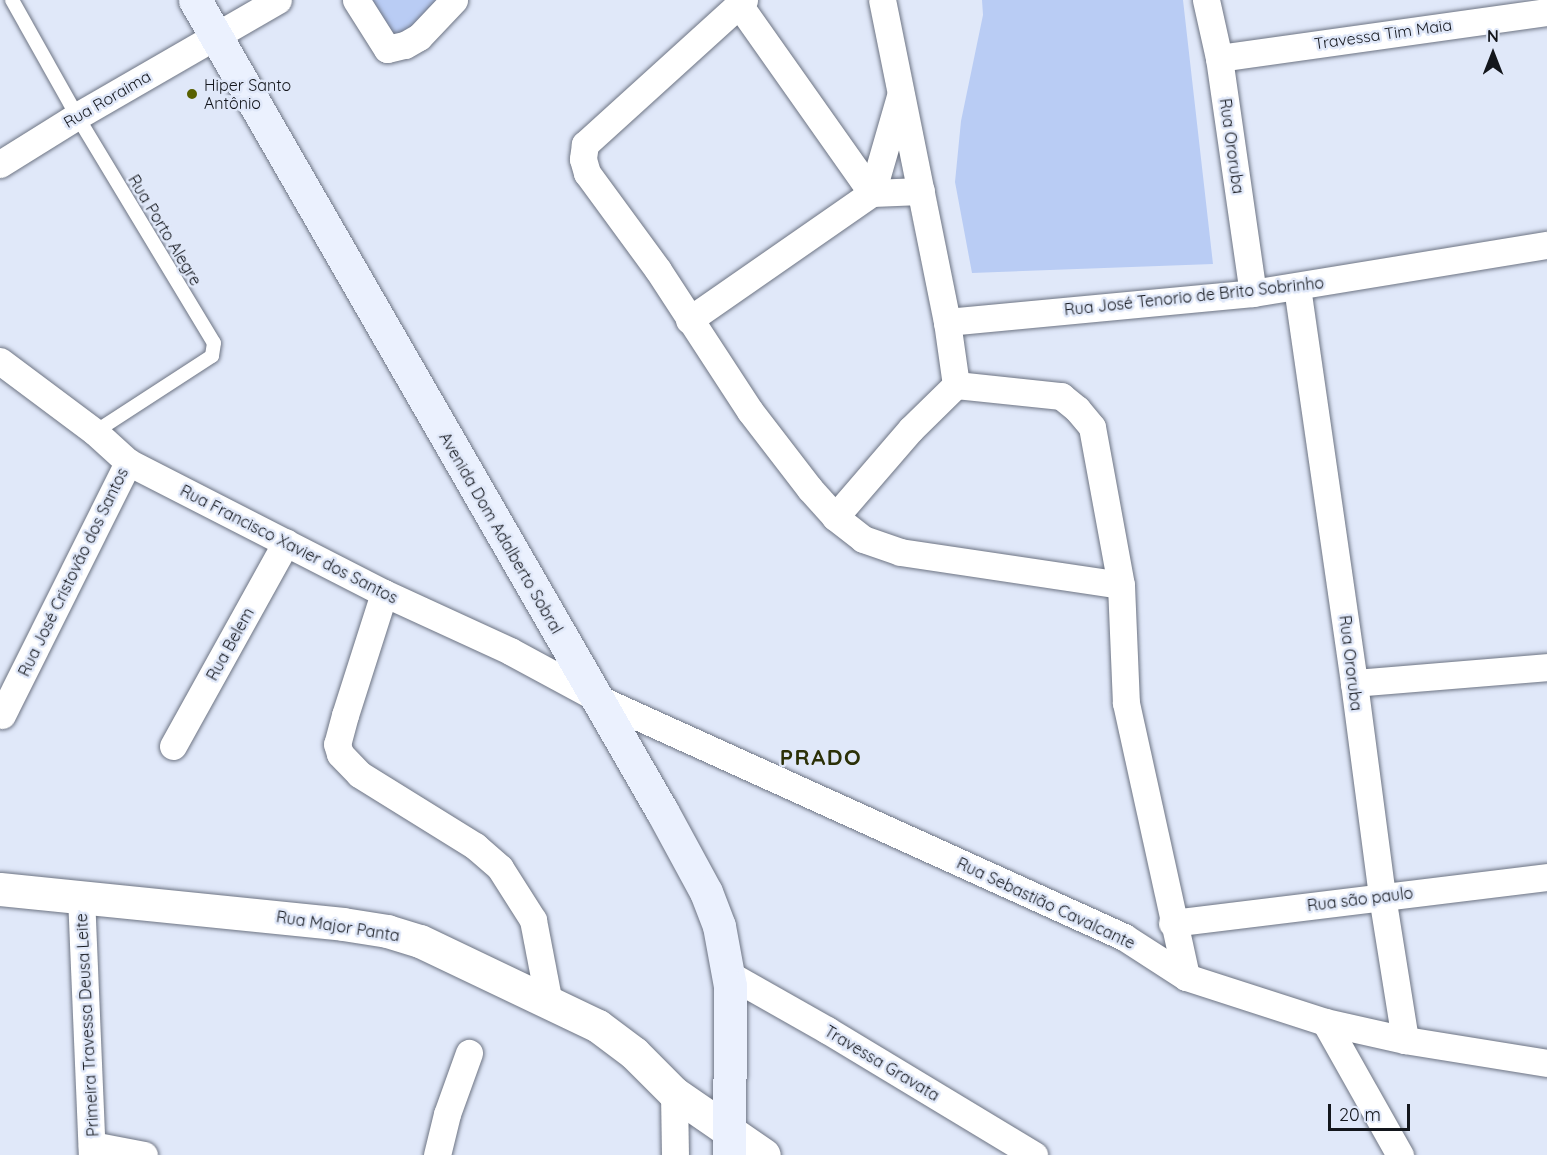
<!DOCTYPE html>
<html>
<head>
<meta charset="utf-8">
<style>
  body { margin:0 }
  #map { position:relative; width:1547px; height:1155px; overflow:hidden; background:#e0e8f9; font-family:Quicksand,sans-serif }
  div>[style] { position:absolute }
  .green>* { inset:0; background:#b9ccf4 }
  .roads { filter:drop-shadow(0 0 2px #6d7483) drop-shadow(0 0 2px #6d7483) }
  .service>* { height:14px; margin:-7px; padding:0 7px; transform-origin:7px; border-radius:7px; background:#fff }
  .minor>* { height:27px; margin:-13.5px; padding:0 13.5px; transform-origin:13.5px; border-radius:13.5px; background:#fff }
  .tertiary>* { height:33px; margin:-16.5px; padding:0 16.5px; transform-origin:16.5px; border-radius:16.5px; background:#fff }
  .secondary>* { height:33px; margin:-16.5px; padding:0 16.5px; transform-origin:16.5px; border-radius:16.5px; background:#ebf1fe }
  .dots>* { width:16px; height:16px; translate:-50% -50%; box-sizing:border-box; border:3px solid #e0e8f9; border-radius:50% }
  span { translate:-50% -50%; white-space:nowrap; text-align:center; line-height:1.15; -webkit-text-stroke:5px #e0e8f9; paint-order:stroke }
  .street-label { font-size:16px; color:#13161c }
  .poi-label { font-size:16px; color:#13161c }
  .left { translate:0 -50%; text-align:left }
  .district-label { font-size:22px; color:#2b3007; font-weight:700; letter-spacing:1.5px }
  .north { position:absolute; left:1463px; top:24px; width:60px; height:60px; -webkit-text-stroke:4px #e0e8f9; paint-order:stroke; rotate:0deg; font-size:16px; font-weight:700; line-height:24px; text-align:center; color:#13161c }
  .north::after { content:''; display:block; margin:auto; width:21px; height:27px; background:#13161c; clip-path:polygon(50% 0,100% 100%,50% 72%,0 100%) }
  .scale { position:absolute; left:1328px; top:1104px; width:82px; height:27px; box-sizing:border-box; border:3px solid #13161c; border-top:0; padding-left:8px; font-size:18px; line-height:21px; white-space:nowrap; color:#13161c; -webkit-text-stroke:4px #e0e8f9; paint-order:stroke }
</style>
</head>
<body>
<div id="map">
  <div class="green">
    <div style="clip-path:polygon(356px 0,454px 0,405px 45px)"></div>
    <div style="clip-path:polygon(982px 0,1183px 0,1213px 264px,972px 273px,955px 182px,961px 121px,983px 15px)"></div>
  </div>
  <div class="roads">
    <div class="service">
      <div style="left:12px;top:0;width:133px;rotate:60.7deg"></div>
      <div style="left:77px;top:116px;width:265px;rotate:58.9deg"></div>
      <div style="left:214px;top:343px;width:13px;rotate:99deg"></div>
      <div style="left:212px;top:356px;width:140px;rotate:147deg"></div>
    </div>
    <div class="minor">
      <div style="left:356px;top:0;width:58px;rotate:57.7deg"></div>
      <div style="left:387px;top:49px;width:18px;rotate:-13deg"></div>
      <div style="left:405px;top:45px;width:16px;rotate:-30deg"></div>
      <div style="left:419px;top:37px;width:51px;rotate:-46.6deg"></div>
      <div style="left:744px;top:0;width:215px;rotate:137.8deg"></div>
      <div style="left:585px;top:144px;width:15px;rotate:98deg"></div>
      <div style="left:583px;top:159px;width:15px;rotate:74deg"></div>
      <div style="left:587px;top:173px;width:120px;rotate:53.8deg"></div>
      <div style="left:658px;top:270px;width:168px;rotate:56.9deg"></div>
      <div style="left:750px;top:411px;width:98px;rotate:52.4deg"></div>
      <div style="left:810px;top:489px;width:38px;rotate:48deg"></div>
      <div style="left:835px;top:517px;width:36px;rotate:38deg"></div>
      <div style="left:863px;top:539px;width:39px;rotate:19deg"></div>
      <div style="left:900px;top:552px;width:223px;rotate:8.5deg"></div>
      <div style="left:1206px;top:0;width:59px;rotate:77.4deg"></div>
      <div style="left:1219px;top:58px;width:237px;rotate:81.8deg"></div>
      <div style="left:740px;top:6px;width:229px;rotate:54.8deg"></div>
      <div style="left:872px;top:193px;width:49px;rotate:-2.3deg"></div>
      <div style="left:1219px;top:58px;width:331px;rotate:-8deg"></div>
      <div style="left:0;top:164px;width:91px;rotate:-31.9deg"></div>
      <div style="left:77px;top:116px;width:232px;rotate:-30deg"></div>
      <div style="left:1297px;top:287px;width:400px;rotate:81.8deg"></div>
      <div style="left:1354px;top:683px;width:215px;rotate:82.5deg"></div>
      <div style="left:1382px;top:896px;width:146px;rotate:80.9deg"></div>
      <div style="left:689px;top:320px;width:223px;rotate:-34.8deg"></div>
      <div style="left:872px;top:193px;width:101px;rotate:-73.9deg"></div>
      <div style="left:947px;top:322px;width:307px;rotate:-5.4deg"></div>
      <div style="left:1253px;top:293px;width:298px;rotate:-9.3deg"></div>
      <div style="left:0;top:361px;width:119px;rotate:36.8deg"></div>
      <div style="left:95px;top:432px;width:45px;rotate:42.3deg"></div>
      <div style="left:128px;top:462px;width:288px;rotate:27.1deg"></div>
      <div style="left:384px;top:593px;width:139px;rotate:24.7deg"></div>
      <div style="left:510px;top:651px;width:99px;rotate:28.4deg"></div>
      <div style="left:597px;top:698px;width:579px;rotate:24.39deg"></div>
      <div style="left:1124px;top:937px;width:74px;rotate:32.8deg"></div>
      <div style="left:1186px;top:977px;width:146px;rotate:17.9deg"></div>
      <div style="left:1325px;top:1022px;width:82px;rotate:12.7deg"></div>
      <div style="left:1405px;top:1040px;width:144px;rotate:9.2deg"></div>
      <div style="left:956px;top:385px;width:106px;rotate:6deg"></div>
      <div style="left:1061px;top:396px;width:21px;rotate:39deg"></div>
      <div style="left:1077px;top:409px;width:23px;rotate:50deg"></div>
      <div style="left:1092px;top:427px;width:161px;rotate:79.6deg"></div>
      <div style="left:1121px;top:585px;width:118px;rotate:87.6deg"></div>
      <div style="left:1126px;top:703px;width:280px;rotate:77.6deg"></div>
      <div style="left:835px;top:517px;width:116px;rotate:-49.2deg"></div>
      <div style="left:911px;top:429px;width:63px;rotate:-44.4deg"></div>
      <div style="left:956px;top:385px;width:64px;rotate:-98.1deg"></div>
      <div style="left:947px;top:322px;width:328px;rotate:-101.4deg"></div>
      <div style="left:384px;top:593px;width:128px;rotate:107.7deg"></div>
      <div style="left:345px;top:715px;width:30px;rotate:105deg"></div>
      <div style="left:337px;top:744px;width:10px;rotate:73deg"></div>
      <div style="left:340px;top:754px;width:28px;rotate:46deg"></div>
      <div style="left:359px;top:774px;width:137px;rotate:31.8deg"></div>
      <div style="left:475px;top:846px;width:33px;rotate:41deg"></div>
      <div style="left:500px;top:868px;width:62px;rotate:57.6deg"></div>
      <div style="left:533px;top:920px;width:85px;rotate:79.1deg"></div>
      <div style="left:1354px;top:683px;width:194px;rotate:-4.7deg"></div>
      <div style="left:2px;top:715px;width:283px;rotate:-63.5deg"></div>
      <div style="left:173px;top:746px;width:233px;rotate:-61deg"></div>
      <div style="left:81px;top:896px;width:259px;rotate:87.6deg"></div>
      <div style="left:1172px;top:923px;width:378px;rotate:-7deg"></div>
      <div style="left:728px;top:974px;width:114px;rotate:29.5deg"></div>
      <div style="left:827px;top:1030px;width:242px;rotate:31.1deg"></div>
      <div style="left:1325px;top:1022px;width:153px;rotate:60.6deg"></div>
      <div style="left:674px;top:1093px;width:62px;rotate:89.1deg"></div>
      <div style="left:92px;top:1145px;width:53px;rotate:10.9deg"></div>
      <div style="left:437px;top:1155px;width:42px;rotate:-76.3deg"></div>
      <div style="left:447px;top:1114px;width:65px;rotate:-70.2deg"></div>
    </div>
    <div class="tertiary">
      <div style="left:0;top:889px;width:345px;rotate:5.8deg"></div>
      <div style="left:343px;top:924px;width:45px;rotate:9deg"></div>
      <div style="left:387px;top:931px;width:34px;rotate:17deg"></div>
      <div style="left:420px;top:941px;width:197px;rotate:25.5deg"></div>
      <div style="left:598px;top:1026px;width:45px;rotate:36.9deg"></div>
      <div style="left:634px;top:1053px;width:57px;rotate:45deg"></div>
      <div style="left:674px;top:1093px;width:109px;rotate:34.6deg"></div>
    </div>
    <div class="secondary">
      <div style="left:195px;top:0;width:936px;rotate:60.07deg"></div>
      <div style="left:662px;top:811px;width:92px;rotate:61.5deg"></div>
      <div style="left:706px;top:892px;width:36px;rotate:69deg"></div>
      <div style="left:719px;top:926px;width:61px;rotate:79.6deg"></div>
      <div style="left:730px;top:986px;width:169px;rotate:90.3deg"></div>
    </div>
  </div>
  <div class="dots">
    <div style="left:192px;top:94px;background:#596100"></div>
  </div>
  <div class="street-label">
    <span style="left:1383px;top:34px;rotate:-8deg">Travessa Tim Maia</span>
    <span style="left:107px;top:99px;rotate:-30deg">Rua Roraima</span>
    <span style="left:1232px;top:146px;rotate:82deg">Rua Ororuba</span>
    <span style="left:165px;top:230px;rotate:59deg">Rua Porto Alegre</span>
    <span style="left:1194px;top:296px;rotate:-6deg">Rua José Tenorio de Brito Sobrinho</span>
    <span style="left:501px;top:533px;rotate:60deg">Avenida Dom Adalberto Sobral</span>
    <span style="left:289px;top:544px;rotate:27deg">Rua Francisco Xavier dos Santos</span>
    <span style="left:73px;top:572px;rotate:-64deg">Rua José Cristovão dos Santos</span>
    <span style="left:230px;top:644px;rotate:-61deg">Rua Belem</span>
    <span style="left:1351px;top:663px;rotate:83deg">Rua Ororuba</span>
    <span style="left:1360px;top:899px;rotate:-7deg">Rua são paulo</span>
    <span style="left:1046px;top:903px;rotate:25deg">Rua Sebastião Cavalcante</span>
    <span style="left:338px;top:926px;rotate:9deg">Rua Major Panta</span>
    <span style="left:87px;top:1025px;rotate:-93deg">Primeira Travessa Deusa Leite</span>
    <span style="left:882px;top:1063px;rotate:31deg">Travessa Gravata</span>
  </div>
  <div class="poi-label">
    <span class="left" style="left:204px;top:94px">Hiper Santo<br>Antônio</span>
  </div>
  <div class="district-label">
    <span style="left:821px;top:758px">PRADO</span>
  </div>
  <div class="north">N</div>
  <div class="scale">20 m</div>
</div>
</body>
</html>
